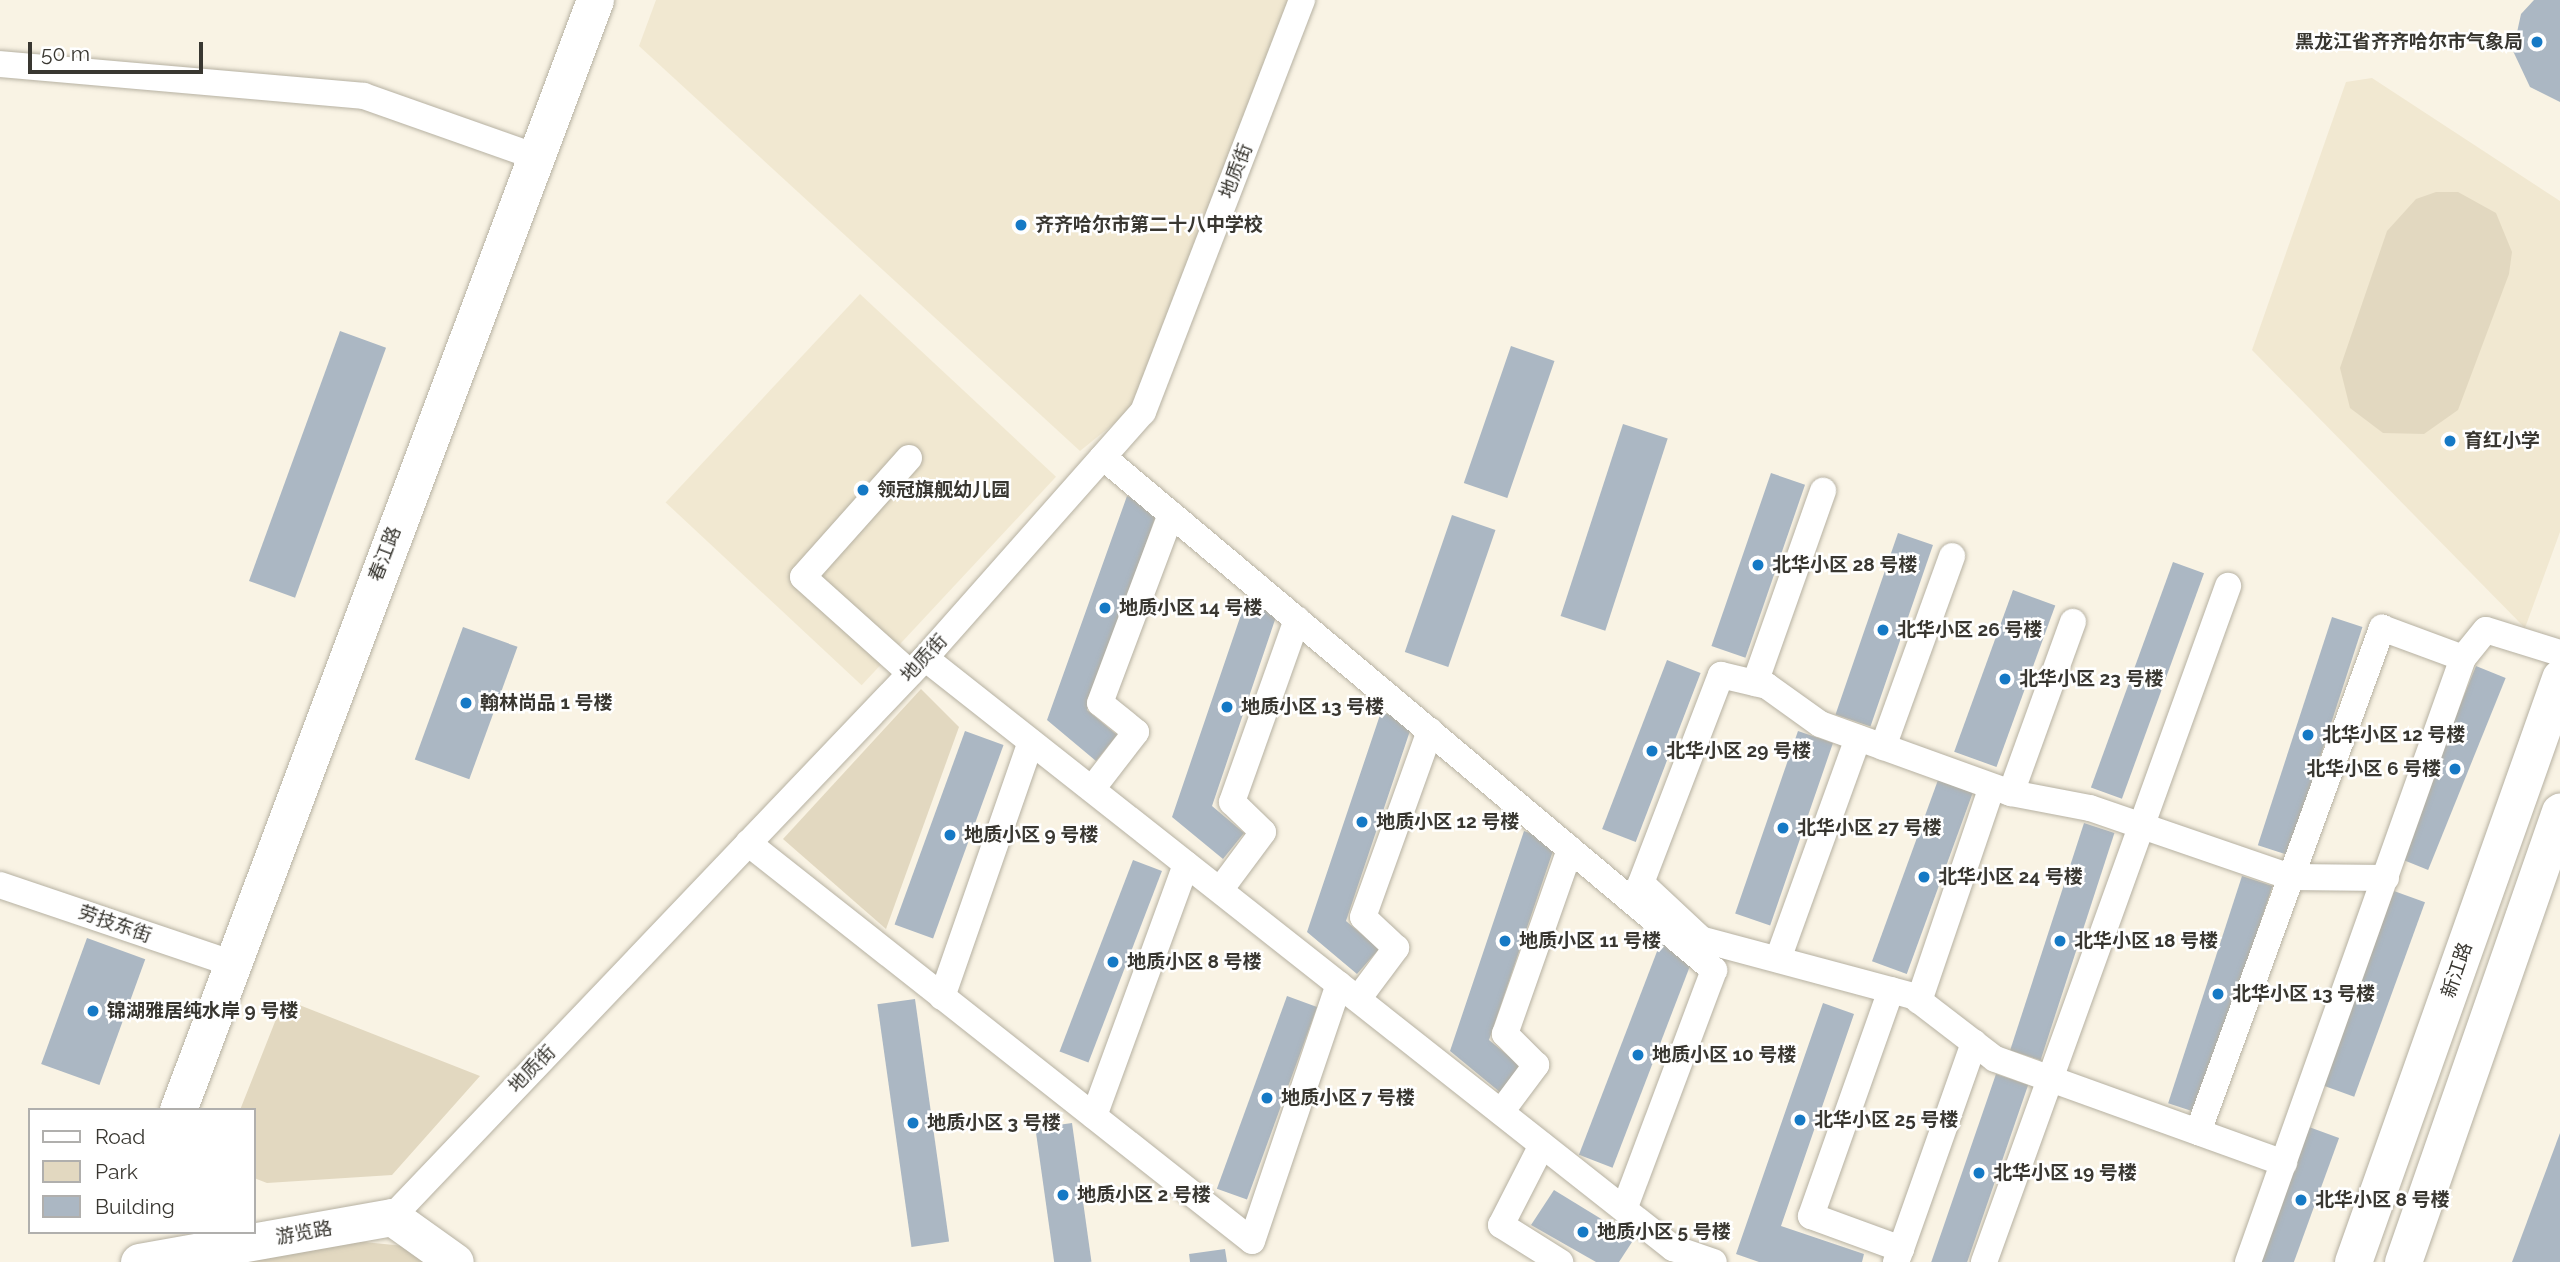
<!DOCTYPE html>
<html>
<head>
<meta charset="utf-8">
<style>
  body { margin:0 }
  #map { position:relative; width:2560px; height:1262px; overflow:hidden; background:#f9f3e4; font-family:Raleway,"Noto Sans SC",sans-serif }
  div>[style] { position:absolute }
  .built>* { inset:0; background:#f1e8d1; transform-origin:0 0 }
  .green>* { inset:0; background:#e2d8c0 }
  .building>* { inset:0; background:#abb7c3; transform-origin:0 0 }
  .roads { filter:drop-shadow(0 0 2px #b6b1a2) drop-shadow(0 0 2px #b6b1a2) }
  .street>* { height:26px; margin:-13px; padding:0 13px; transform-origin:13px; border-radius:13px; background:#fff }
  .secondary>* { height:37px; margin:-18.5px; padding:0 18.5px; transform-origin:18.5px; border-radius:18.5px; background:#fff }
  .dots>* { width:19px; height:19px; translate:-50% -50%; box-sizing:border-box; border:4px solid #fff; border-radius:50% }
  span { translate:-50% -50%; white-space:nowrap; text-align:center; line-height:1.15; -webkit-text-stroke:5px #fff; paint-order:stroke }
  .poi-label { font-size:19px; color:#393731; font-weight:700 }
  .right { translate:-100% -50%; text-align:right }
  .left { translate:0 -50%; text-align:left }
  .street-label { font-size:19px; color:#393731 }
  .legend { position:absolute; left:28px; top:1108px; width:228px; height:126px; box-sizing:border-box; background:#fff; border:2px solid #b0afad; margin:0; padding:9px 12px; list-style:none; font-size:21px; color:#393731 }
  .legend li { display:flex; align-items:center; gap:14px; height:35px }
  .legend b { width:35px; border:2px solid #b0afad }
  .scale { position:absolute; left:28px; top:42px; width:175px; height:32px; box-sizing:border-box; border:4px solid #393731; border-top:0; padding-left:9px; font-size:21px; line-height:24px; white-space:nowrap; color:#393731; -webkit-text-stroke:5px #fff; paint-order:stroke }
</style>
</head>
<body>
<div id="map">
  <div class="built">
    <div style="clip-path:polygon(656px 0,1295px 0,1138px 404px,1080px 451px,639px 46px)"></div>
    <div style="clip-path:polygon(2372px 78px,2560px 201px,2560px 532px,2525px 628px,2252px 350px,2346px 82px)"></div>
    <div style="left:860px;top:294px;width:268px;height:285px;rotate:43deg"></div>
  </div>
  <div class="green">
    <div style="clip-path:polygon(2436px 192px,2458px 192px,2496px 213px,2512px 252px,2509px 274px,2458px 410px,2424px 434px,2383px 433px,2350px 408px,2340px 368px,2387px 231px,2416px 199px)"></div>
    <div style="clip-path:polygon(921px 689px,959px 727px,886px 929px,783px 839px)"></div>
    <div style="clip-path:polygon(284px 999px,480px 1076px,392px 1175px,267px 1183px,254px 1178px,254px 1110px,240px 1110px)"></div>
    <div style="clip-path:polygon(314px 1237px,434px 1249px,453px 1262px,200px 1262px)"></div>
  </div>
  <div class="building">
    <div style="clip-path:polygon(2534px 0,2560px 0,2560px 102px,2530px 87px,2513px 51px,2521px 14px)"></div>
    <div style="left:340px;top:331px;width:49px;height:266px;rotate:20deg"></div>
    <div style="left:1511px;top:346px;width:46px;height:145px;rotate:19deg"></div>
    <div style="left:1623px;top:424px;width:47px;height:202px;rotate:18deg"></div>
    <div style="left:1771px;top:473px;width:36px;height:183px;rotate:19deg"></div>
    <div style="clip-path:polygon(1127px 496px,1159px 507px,1087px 710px,1117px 735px,1096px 761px,1047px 720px)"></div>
    <div style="left:1452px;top:515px;width:46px;height:145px;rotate:19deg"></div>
    <div style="left:1898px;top:533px;width:37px;height:192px;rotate:19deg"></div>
    <div style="left:2173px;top:562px;width:33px;height:240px;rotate:20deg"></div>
    <div style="left:2013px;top:590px;width:45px;height:172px;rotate:20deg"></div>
    <div style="clip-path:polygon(1247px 597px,1279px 608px,1212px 806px,1244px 833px,1223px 859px,1172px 817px)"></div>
    <div style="left:2332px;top:617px;width:32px;height:240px;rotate:18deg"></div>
    <div style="left:463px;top:627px;width:58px;height:141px;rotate:20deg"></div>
    <div style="left:1667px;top:660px;width:36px;height:181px;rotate:21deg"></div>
    <div style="left:2476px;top:666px;width:32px;height:207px;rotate:22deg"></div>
    <div style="clip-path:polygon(1381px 712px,1413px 722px,1346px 921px,1379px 949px,1357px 974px,1307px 932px)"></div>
    <div style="left:965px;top:731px;width:41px;height:206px;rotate:20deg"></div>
    <div style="left:1798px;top:731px;width:37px;height:193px;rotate:19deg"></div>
    <div style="left:1938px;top:780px;width:37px;height:193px;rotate:20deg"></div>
    <div style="left:2084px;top:823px;width:32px;height:239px;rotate:18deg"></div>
    <div style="clip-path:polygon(1524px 831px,1556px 842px,1489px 1040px,1522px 1067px,1501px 1093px,1450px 1051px)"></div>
    <div style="left:1133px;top:860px;width:31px;height:205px;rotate:21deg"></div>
    <div style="left:2242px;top:876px;width:32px;height:239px;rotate:18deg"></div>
    <div style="left:2394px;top:891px;width:33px;height:207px;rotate:20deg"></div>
    <div style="left:87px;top:938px;width:62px;height:134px;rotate:20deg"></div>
    <div style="left:1661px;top:941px;width:36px;height:229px;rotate:21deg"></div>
    <div style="left:1287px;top:996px;width:32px;height:205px;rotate:20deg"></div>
    <div style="left:915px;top:999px;width:245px;height:38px;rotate:82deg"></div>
    <div style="clip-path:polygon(1823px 1003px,1854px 1014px,1781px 1226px,1864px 1254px,1862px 1262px,1759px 1262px,1736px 1254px)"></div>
    <div style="left:1996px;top:1074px;width:34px;height:199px;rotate:19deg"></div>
    <div style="left:1072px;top:1123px;width:140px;height:37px;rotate:82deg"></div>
    <div style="left:2309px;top:1127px;width:32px;height:143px;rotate:20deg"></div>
    <div style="clip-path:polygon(2560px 1133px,2560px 1262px,2512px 1262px)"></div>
    <div style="clip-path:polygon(1554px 1190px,1634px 1239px,1619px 1262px,1596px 1262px,1531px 1225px)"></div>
    <div style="clip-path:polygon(1225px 1249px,1227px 1262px,1190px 1262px,1189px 1254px)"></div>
  </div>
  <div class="roads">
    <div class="street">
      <div style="left:0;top:64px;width:365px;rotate:5deg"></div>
      <div style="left:364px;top:96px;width:182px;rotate:19.5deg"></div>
      <div style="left:1103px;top:457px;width:798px;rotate:40.02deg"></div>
      <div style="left:1714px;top:970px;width:255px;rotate:110.6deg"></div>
      <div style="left:909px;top:458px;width:159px;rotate:131.7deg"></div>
      <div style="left:803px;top:577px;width:144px;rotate:41.9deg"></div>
      <div style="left:925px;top:658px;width:953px;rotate:38.27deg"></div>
      <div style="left:1673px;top:1248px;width:43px;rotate:18.9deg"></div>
      <div style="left:1755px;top:683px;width:204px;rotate:-70.5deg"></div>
      <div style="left:1883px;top:747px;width:203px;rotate:-70.1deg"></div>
      <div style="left:1092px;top:789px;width:72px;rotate:-52.3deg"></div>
      <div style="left:1136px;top:732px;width:46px;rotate:-141.1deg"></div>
      <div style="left:1100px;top:703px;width:202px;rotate:-69.4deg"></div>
      <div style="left:2011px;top:793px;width:182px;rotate:-70.1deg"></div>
      <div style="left:748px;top:843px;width:642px;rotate:38.3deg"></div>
      <div style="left:1252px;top:1241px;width:271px;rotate:-71.3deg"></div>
      <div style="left:0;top:885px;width:244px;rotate:18.7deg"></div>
      <div style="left:1220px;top:890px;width:72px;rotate:-53.4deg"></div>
      <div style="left:1263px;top:832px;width:43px;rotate:-135.9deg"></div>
      <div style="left:1232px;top:802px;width:194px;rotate:-70.4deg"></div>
      <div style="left:1778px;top:959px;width:235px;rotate:-70.1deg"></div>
      <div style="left:1891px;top:990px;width:240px;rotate:109.5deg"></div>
      <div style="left:1811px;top:1216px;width:96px;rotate:20.1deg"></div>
      <div style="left:1901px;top:1249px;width:14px;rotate:111deg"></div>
      <div style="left:942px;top:997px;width:270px;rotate:-70.8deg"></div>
      <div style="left:1358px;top:999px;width:64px;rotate:-53.3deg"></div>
      <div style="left:1396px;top:948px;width:45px;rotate:-136.8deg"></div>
      <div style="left:1363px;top:917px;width:198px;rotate:-70.2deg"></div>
      <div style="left:1919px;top:1001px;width:226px;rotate:-71.2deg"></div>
      <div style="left:1501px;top:1112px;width:59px;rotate:-53.3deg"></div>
      <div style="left:1536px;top:1065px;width:44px;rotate:-135deg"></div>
      <div style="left:1505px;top:1034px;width:196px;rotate:-70.6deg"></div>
      <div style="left:1094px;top:1116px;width:268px;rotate:-69.9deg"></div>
      <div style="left:2198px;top:1132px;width:537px;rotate:-69.94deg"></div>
      <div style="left:2382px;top:628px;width:86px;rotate:20.3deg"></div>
      <div style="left:1542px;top:1145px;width:90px;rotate:117.1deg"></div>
      <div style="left:1501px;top:1225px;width:70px;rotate:32.1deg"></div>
      <div style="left:2284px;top:1163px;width:307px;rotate:-160.2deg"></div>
      <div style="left:1995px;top:1059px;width:103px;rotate:-142.5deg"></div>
      <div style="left:1913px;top:996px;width:220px;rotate:-165deg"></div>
      <div style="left:1701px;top:939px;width:82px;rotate:-137deg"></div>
      <div style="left:1641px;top:883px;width:223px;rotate:-69deg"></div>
      <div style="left:1721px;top:675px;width:47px;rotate:13.4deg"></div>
      <div style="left:1767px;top:686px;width:65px;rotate:35.6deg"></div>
      <div style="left:1820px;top:724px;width:203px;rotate:19.9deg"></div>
      <div style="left:2011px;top:793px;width:80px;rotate:10.8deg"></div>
      <div style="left:2090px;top:808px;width:212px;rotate:19deg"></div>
      <div style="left:2290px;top:877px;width:96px;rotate:0.6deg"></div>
      <div style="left:392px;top:1217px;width:772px;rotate:-46.36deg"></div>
      <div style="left:925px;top:658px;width:329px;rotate:-48.5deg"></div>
      <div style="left:1143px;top:412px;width:442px;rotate:-68.9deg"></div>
      <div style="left:1901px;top:1249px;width:219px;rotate:-70.5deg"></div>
      <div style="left:1984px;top:1262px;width:719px;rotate:-70.15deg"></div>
      <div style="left:2248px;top:1262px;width:641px;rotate:-70.41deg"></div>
      <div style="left:2463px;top:658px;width:36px;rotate:-51deg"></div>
      <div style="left:2486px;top:630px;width:77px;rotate:17.3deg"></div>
    </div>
    <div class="secondary">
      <div style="left:178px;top:1110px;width:1186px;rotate:-69.41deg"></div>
      <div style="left:139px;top:1262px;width:257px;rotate:-10.1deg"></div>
      <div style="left:392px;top:1217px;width:77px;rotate:35.5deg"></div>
      <div style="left:2353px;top:1262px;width:620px;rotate:-70.48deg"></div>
      <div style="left:2403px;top:1262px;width:477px;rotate:-70.8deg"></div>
    </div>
  </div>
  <div class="dots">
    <div style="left:2537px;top:42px;background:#1579c5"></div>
    <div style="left:1021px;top:225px;background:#1579c5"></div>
    <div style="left:2450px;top:441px;background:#1579c5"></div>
    <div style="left:863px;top:490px;background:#1579c5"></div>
    <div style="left:1758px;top:565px;background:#1579c5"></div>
    <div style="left:1105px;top:608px;background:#1579c5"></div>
    <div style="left:1883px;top:630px;background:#1579c5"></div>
    <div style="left:2005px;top:679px;background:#1579c5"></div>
    <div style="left:466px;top:703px;background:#1579c5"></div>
    <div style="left:1227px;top:707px;background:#1579c5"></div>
    <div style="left:2308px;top:735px;background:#1579c5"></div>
    <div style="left:1652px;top:751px;background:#1579c5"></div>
    <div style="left:2455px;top:769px;background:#1579c5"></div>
    <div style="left:1362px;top:822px;background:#1579c5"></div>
    <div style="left:1783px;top:828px;background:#1579c5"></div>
    <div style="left:950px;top:835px;background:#1579c5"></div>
    <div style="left:1924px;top:877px;background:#1579c5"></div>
    <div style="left:1505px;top:941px;background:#1579c5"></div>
    <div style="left:2060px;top:941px;background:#1579c5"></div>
    <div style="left:1113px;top:962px;background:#1579c5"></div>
    <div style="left:2218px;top:994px;background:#1579c5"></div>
    <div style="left:93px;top:1011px;background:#1579c5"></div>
    <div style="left:1638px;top:1055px;background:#1579c5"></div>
    <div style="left:1267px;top:1098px;background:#1579c5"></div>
    <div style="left:1800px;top:1120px;background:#1579c5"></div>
    <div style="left:913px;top:1123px;background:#1579c5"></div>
    <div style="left:1979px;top:1173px;background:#1579c5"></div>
    <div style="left:1063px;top:1195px;background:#1579c5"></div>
    <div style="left:2301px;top:1200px;background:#1579c5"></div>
    <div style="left:1583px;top:1232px;background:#1579c5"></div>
  </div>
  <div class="poi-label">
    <span class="right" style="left:2523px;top:42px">黑龙江省齐齐哈尔市气象局</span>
    <span class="left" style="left:1035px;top:225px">齐齐哈尔市第二十八中学校</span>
    <span class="left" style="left:2464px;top:441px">育红小学</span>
    <span class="left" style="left:877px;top:490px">领冠旗舰幼儿园</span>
    <span class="left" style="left:1772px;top:565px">北华小区 28 号楼</span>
    <span class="left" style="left:1119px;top:608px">地质小区 14 号楼</span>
    <span class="left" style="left:1897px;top:630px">北华小区 26 号楼</span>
    <span class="left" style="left:2019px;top:679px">北华小区 23 号楼</span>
    <span class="left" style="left:480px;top:703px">翰林尚品 1 号楼</span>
    <span class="left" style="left:1241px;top:707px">地质小区 13 号楼</span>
    <span class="left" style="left:2322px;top:735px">北华小区 12 号楼</span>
    <span class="left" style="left:1666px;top:751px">北华小区 29 号楼</span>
    <span class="right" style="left:2441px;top:769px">北华小区 6 号楼</span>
    <span class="left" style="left:1376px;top:822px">地质小区 12 号楼</span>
    <span class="left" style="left:1797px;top:828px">北华小区 27 号楼</span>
    <span class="left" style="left:964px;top:835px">地质小区 9 号楼</span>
    <span class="left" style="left:1938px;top:877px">北华小区 24 号楼</span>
    <span class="left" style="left:1519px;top:941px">地质小区 11 号楼</span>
    <span class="left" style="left:2074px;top:941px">北华小区 18 号楼</span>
    <span class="left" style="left:1127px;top:962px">地质小区 8 号楼</span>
    <span class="left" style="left:2232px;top:994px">北华小区 13 号楼</span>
    <span class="left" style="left:107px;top:1011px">锦湖雅居纯水岸 9 号楼</span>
    <span class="left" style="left:1652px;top:1055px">地质小区 10 号楼</span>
    <span class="left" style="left:1281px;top:1098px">地质小区 7 号楼</span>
    <span class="left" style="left:1814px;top:1120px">北华小区 25 号楼</span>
    <span class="left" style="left:927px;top:1123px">地质小区 3 号楼</span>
    <span class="left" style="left:1993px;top:1173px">北华小区 19 号楼</span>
    <span class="left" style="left:1077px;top:1195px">地质小区 2 号楼</span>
    <span class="left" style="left:2315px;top:1200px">北华小区 8 号楼</span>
    <span class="left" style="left:1597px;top:1232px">地质小区 5 号楼</span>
  </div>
  <div class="street-label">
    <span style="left:1236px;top:171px;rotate:-69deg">地质街</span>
    <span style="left:385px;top:554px;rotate:-69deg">春江路</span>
    <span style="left:924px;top:658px;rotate:-47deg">地质街</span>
    <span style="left:115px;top:924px;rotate:19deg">劳技东街</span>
    <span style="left:2457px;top:970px;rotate:-71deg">新江路</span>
    <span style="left:532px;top:1069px;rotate:-46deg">地质街</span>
    <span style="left:304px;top:1233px;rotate:-10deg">游览路</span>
  </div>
  <ul class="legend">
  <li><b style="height:9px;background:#fff"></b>Road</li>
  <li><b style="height:19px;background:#e2d8c0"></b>Park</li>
  <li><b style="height:19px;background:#abb7c3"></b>Building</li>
  </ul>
  <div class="scale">50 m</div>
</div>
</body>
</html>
